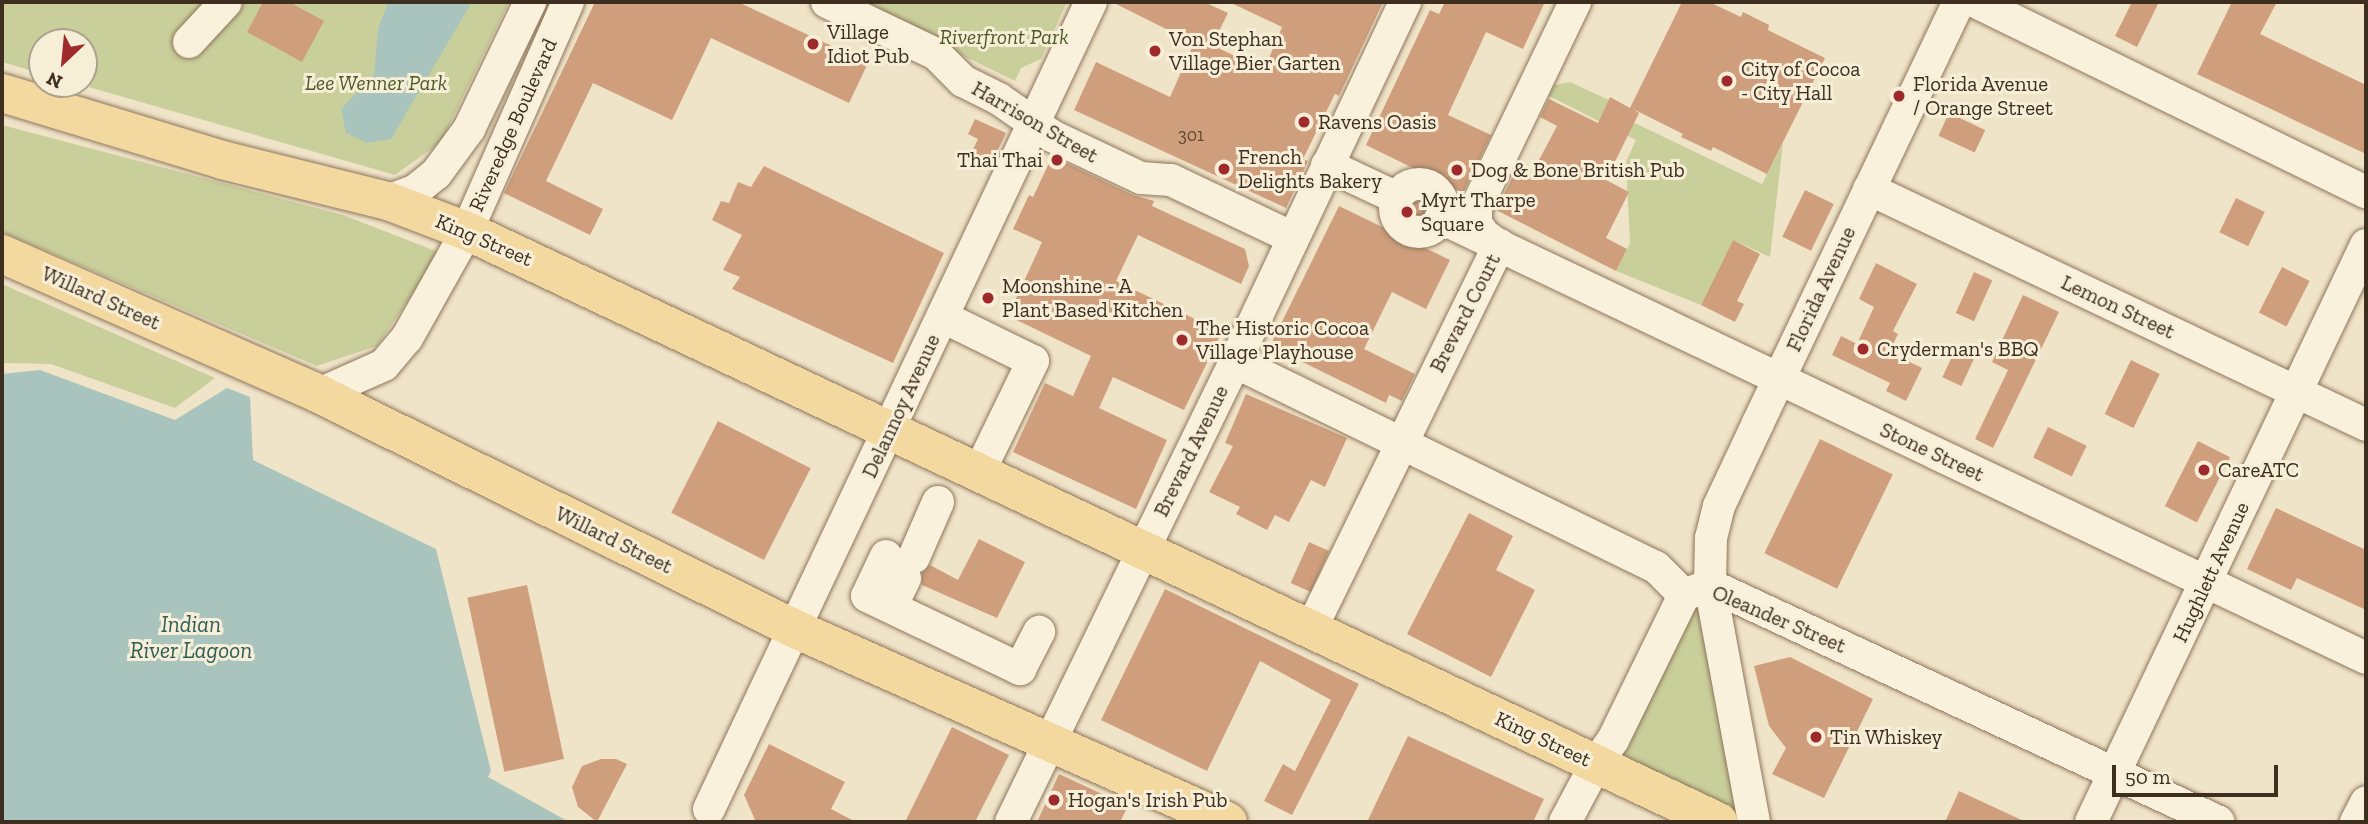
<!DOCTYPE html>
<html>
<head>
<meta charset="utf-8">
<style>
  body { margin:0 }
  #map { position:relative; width:2368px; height:824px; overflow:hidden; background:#f0e4c8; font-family:"Zilla Slab",serif }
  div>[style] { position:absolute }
  .green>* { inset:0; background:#c9cf9b }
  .water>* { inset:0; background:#a9c4bc }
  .building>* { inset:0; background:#cf9f7d; transform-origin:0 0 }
  .roads { filter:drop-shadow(0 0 2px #8d765c) drop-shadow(0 0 2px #8d765c) }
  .minor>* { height:32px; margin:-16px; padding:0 16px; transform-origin:16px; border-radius:16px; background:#faf1dc }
  .minor>.ring { margin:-16px; padding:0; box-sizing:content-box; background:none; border:32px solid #faf1dc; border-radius:50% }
  .major>* { height:38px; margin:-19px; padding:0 19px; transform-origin:19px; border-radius:19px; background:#f3d9a0 }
  .dots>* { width:19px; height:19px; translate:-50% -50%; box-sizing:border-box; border:4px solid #f7eed8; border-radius:50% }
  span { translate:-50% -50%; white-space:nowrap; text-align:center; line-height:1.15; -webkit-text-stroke:6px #f7eed8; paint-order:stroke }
  .number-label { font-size:18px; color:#624a37 }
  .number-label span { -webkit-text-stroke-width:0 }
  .poi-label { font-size:21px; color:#3d2e20 }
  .left { translate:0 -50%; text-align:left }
  .right { translate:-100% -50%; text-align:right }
  .park-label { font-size:21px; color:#4d5a26; font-style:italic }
  .street-label { font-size:21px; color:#3d2e20 }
  .water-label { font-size:23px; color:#2f5d5a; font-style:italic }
  .frame { position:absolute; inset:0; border:4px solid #3d2e20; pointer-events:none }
  .north { position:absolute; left:28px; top:28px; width:70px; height:70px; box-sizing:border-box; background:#f7eed8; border:2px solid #ada18e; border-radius:50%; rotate:206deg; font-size:19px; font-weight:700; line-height:28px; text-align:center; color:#3d2e20 }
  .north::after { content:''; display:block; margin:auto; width:24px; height:32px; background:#9e2a2b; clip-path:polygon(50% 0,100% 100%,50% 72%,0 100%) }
  .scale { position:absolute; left:2112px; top:765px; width:166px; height:32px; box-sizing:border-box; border:4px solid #3d2e20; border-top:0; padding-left:9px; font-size:21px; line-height:24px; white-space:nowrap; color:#3d2e20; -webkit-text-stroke:5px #f7eed8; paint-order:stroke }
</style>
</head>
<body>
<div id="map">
  <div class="green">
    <div style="clip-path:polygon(2px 2px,509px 2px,441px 142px,395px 175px,78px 84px,84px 84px,84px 42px,42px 42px,42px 74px,2px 62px)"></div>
    <div style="clip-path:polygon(853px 2px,1067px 2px,1041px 59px,1021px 68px,1015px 81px)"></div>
    <div style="clip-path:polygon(1570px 82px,1609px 100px,1616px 114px,1762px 184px,1783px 143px,1770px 257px,1733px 240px,1701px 305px,1616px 271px,1630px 243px,1626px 162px,1636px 140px,1549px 96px,1554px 85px)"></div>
    <div style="clip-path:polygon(2px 125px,343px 215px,441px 253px,377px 346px,317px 366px,2px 232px)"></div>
    <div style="clip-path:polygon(2px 284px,215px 378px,175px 408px,51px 364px,2px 363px)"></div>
    <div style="clip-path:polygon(1701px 600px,1741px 819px,1615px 759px,1693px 604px)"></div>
  </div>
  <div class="water">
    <div style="clip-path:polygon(388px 2px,472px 2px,391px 139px,367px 143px,346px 133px,341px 109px,374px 74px,378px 29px)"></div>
    <div style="clip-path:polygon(40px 370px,175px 420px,227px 388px,250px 397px,253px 460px,436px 549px,491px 771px,488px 777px,569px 822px,2px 822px,2px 374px)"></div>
  </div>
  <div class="building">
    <div style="clip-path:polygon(263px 2px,289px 2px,324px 21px,302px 62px,247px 32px)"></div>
    <div style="clip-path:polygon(595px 2px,738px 2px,868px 63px,849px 103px,711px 38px,672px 120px,593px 83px,546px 181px,603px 209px,590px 235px,504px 193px)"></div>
    <div style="clip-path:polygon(1112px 2px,1204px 2px,1228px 13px,1212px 45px,1264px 70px,1282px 27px,1229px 2px,1383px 2px,1339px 96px,1335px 94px,1303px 159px,1308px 161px,1286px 208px,1074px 110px,1096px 62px,1170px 97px,1194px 43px)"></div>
    <div style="clip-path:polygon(1445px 2px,1545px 2px,1523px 49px,1486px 32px,1448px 115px,1491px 135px,1463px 193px,1444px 184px,1437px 201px,1425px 210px,1423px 221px,1411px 223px,1406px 214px,1414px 205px,1412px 188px,1421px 172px,1366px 145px,1430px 10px,1439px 14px)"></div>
    <div style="clip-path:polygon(1682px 2px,1709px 2px,1741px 17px,1743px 12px,1769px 25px,1768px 30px,1825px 58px,1767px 174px,1713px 147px,1711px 151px,1681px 137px,1683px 134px,1633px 109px,1639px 113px,1606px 180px,1629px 192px,1606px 238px,1627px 249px,1616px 271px,1496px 210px,1515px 172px,1529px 179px,1557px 126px,1540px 117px,1549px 99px,1598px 123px,1610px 97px,1630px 108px)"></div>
    <div style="clip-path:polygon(2132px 2px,2159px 2px,2137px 47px,2115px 36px)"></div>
    <div style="clip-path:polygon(2232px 2px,2277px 2px,2260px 34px,2366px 85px,2366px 154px,2197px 74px)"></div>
    <div style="left:1949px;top:113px;width:40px;height:25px;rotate:25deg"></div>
    <div style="clip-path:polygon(975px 119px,1006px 133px,989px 169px,968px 160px,978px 139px,968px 134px)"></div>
    <div style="clip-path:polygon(1056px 158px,1133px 195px,1154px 201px,1152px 206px,1245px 249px,1249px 266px,1241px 284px,1138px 235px,1116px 281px,1222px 332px,1184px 410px,1113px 377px,1099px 408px,1167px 440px,1136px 509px,1013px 452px,1045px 383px,1073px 396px,1091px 356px,1008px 316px,1042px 242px,1013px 229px,1029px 195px,1033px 197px,1050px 161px)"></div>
    <div style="clip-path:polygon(764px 166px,944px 253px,893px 363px,732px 289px,740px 277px,723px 270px,742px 235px,712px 220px,721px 201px,729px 203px,738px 182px,751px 187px)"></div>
    <div style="left:1805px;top:190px;width:32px;height:52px;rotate:26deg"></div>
    <div style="left:2236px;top:198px;width:32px;height:38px;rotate:26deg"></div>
    <div style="clip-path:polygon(1339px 206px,1450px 260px,1426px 309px,1392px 292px,1364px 349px,1415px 374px,1402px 401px,1389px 395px,1386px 403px,1270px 346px)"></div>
    <div style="clip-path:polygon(1733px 240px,1760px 254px,1737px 301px,1744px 304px,1735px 322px,1701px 305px)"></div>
    <div style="clip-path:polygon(1876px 263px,1917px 284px,1893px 331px,1898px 334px,1889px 352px,1922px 368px,1906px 401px,1886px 391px,1890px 383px,1832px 355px,1841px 336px,1857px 344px,1874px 307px,1859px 299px)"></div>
    <div style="left:2282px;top:267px;width:31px;height:51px;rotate:27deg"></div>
    <div style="left:1974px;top:272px;width:20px;height:45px;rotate:24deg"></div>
    <div style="clip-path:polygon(2023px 295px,2059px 312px,1993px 448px,1975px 439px,2008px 370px,1992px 362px)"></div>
    <div style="left:1955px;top:350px;width:21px;height:30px;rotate:25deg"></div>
    <div style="left:2131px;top:360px;width:32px;height:60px;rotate:26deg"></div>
    <div style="clip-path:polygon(1246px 394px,1347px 438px,1325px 487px,1311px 480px,1289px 522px,1275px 515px,1267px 530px,1236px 514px,1240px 507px,1209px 492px,1233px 446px,1225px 443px)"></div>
    <div style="left:718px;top:421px;width:104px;height:103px;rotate:27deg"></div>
    <div style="left:2048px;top:427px;width:43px;height:34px;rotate:26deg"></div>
    <div style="left:1820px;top:439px;width:81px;height:127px;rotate:26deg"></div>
    <div style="left:2198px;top:441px;width:36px;height:73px;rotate:27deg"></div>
    <div style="clip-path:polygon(2276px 508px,2366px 550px,2366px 610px,2297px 578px,2291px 590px,2247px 569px)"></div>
    <div style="clip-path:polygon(1469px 513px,1513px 536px,1496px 570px,1535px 590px,1491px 677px,1407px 634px)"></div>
    <div style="clip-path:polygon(979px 539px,1025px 562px,997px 618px,922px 585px,922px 573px,930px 565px,958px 580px)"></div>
    <div style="left:1309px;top:542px;width:22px;height:45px;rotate:24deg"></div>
    <div style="left:527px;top:585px;width:178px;height:61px;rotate:78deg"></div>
    <div style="clip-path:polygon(1165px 589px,1359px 684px,1292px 815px,1264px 801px,1283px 764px,1295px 771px,1331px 700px,1260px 661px,1207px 771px,1101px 720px)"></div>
    <div style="clip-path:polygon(1790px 657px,1873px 699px,1824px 798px,1772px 774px,1786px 748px,1769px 726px,1754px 666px)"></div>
    <div style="clip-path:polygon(952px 727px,1009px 755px,975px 822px,905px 822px)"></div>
    <div style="clip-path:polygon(1408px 736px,1544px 799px,1533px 822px,1367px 822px)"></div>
    <div style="clip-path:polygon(769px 744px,845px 782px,831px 809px,856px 822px,756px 822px,744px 795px)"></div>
    <div style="clip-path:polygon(601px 759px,616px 759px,627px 764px,597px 822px,578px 807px,572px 787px,582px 766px)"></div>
    <div style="clip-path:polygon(1059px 774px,1128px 806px,1120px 822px,1037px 822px)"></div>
    <div style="clip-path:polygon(1959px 791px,2026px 822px,1945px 822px)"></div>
  </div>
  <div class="roads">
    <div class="minor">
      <div style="left:827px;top:2px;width:121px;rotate:25.5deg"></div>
      <div style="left:936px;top:54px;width:38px;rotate:45deg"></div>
      <div style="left:963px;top:81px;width:40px;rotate:26.6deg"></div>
      <div style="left:999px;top:99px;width:65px;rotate:34.9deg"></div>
      <div style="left:1052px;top:136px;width:98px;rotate:25.3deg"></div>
      <div style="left:1141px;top:178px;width:30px;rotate:4deg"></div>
      <div style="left:1171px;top:180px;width:135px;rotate:25.4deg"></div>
      <div style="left:1976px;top:2px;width:434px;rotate:26deg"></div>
      <div style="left:189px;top:42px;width:54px;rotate:-47.2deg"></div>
      <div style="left:1327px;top:165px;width:77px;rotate:25.2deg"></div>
      <div class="ring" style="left:1395px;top:184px;width:16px;height:16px"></div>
      <div style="left:1869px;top:189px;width:550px;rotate:25.4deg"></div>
      <div style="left:388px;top:201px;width:30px;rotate:-21deg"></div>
      <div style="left:416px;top:190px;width:26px;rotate:-39deg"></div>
      <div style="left:436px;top:174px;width:56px;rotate:-53.7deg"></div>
      <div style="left:469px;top:129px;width:141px;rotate:-64.3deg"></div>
      <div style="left:1441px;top:218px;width:1024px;rotate:25.44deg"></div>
      <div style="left:1495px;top:243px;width:14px;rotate:-144deg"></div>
      <div style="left:1484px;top:235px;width:14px;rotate:-124deg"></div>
      <div style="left:1476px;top:223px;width:15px;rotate:-90deg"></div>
      <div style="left:1476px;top:208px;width:229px;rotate:-64.3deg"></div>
      <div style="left:943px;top:317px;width:100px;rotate:26.1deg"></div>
      <div style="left:1033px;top:361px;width:123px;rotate:115.9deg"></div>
      <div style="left:1235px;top:362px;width:468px;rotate:26deg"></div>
      <div style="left:1656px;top:567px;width:40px;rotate:45deg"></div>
      <div style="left:319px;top:394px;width:71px;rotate:-24deg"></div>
      <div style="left:384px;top:365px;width:35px;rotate:-50deg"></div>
      <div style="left:407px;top:338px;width:123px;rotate:-60.7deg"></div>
      <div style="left:467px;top:231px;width:250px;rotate:-66.2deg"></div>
      <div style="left:886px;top:556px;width:44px;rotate:115.4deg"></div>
      <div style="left:867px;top:596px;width:170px;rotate:25.5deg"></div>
      <div style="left:1020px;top:669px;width:42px;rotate:-62.8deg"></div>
      <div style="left:914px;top:557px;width:60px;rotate:-66.4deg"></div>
      <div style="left:1684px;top:595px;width:28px;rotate:-21deg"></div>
      <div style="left:1710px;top:585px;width:561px;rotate:24.97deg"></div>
      <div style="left:891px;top:607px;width:32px;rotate:-64deg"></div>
      <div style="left:1311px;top:629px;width:428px;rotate:-63.9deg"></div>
      <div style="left:709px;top:809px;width:893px;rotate:-64.67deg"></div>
      <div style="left:1011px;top:822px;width:512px;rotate:-64.04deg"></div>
      <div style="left:1235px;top:362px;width:398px;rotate:-64.7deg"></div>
      <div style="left:1565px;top:822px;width:66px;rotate:-61.9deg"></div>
      <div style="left:1596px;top:764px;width:29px;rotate:-55deg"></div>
      <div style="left:1613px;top:740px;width:161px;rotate:-63.9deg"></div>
      <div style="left:1754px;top:822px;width:241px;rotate:-100.5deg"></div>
      <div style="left:1710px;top:585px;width:47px;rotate:-88.8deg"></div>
      <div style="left:1711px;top:538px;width:33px;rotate:-76deg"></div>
      <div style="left:1719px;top:506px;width:92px;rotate:-64.8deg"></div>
      <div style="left:1758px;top:423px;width:467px;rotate:-64.5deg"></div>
      <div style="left:2091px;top:822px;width:639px;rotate:-64.52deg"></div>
      <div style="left:2356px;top:822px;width:22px;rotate:-63deg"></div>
    </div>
    <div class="major">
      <div style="left:2px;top:93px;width:230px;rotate:16.9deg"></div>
      <div style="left:222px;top:160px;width:171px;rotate:13.9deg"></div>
      <div style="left:388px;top:201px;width:85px;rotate:20.8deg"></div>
      <div style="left:467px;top:231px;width:1384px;rotate:25.27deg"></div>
      <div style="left:2px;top:254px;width:347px;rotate:23.8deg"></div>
      <div style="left:319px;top:394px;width:529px;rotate:26.27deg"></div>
      <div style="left:793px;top:628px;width:476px;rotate:24deg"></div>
    </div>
  </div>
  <div class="dots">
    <div style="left:813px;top:44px;background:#9e2a2b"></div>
    <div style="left:1155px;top:51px;background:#9e2a2b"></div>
    <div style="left:1727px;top:81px;background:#9e2a2b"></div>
    <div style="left:1899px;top:96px;background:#9e2a2b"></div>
    <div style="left:1304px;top:122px;background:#9e2a2b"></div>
    <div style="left:1057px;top:160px;background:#9e2a2b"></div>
    <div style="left:1224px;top:169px;background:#9e2a2b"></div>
    <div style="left:1457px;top:170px;background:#9e2a2b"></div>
    <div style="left:1407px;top:212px;background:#9e2a2b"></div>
    <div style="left:988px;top:298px;background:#9e2a2b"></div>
    <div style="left:1182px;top:340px;background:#9e2a2b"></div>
    <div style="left:1863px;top:349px;background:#9e2a2b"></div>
    <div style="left:2204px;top:470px;background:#9e2a2b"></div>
    <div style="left:1816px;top:737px;background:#9e2a2b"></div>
    <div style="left:1054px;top:800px;background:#9e2a2b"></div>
  </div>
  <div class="number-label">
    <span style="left:1191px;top:135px">301</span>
  </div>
  <div class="poi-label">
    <span class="left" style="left:827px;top:44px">Village<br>Idiot Pub</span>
    <span class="left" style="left:1169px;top:51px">Von Stephan<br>Village Bier Garten</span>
    <span class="left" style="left:1741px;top:81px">City of Cocoa<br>- City Hall</span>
    <span class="left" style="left:1913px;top:96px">Florida Avenue<br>/ Orange Street</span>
    <span class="left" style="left:1318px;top:122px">Ravens Oasis</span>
    <span class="left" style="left:1238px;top:169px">French<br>Delights Bakery</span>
    <span class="right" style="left:1043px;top:160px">Thai Thai</span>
    <span class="left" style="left:1471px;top:170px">Dog &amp; Bone British Pub</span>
    <span class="left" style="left:1421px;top:212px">Myrt Tharpe<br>Square</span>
    <span class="left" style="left:1002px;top:298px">Moonshine - A<br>Plant Based Kitchen</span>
    <span class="left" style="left:1196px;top:340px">The Historic Cocoa<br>Village Playhouse</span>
    <span class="left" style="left:1877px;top:349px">Cryderman's BBQ</span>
    <span class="left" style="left:2218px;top:470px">CareATC</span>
    <span class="left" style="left:1830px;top:737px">Tin Whiskey</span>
    <span class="left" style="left:1068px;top:800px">Hogan's Irish Pub</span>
  </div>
  <div class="park-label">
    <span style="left:1004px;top:37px">Riverfront Park</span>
    <span style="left:376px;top:83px">Lee Wenner Park</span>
  </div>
  <div class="street-label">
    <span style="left:1035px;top:122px;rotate:30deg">Harrison Street</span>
    <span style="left:513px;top:125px;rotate:-66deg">Riveredge Boulevard</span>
    <span style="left:484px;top:240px;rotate:23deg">King Street</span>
    <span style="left:1821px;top:289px;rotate:-65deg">Florida Avenue</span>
    <span style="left:101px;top:298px;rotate:24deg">Willard Street</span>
    <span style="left:2118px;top:307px;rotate:25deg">Lemon Street</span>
    <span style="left:1465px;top:313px;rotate:-63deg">Brevard Court</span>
    <span style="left:901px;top:406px;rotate:-65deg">Delannoy Avenue</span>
    <span style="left:1191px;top:451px;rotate:-64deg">Brevard Avenue</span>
    <span style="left:1932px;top:452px;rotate:25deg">Stone Street</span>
    <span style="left:614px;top:540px;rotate:26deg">Willard Street</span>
    <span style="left:2211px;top:572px;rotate:-65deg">Hughlett Avenue</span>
    <span style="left:1779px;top:619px;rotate:23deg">Oleander Street</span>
    <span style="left:1543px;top:739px;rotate:25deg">King Street</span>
  </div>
  <div class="water-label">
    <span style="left:191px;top:637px">Indian<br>River Lagoon</span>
  </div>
  <div class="frame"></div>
  <div class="north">N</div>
  <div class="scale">50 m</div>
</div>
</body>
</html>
